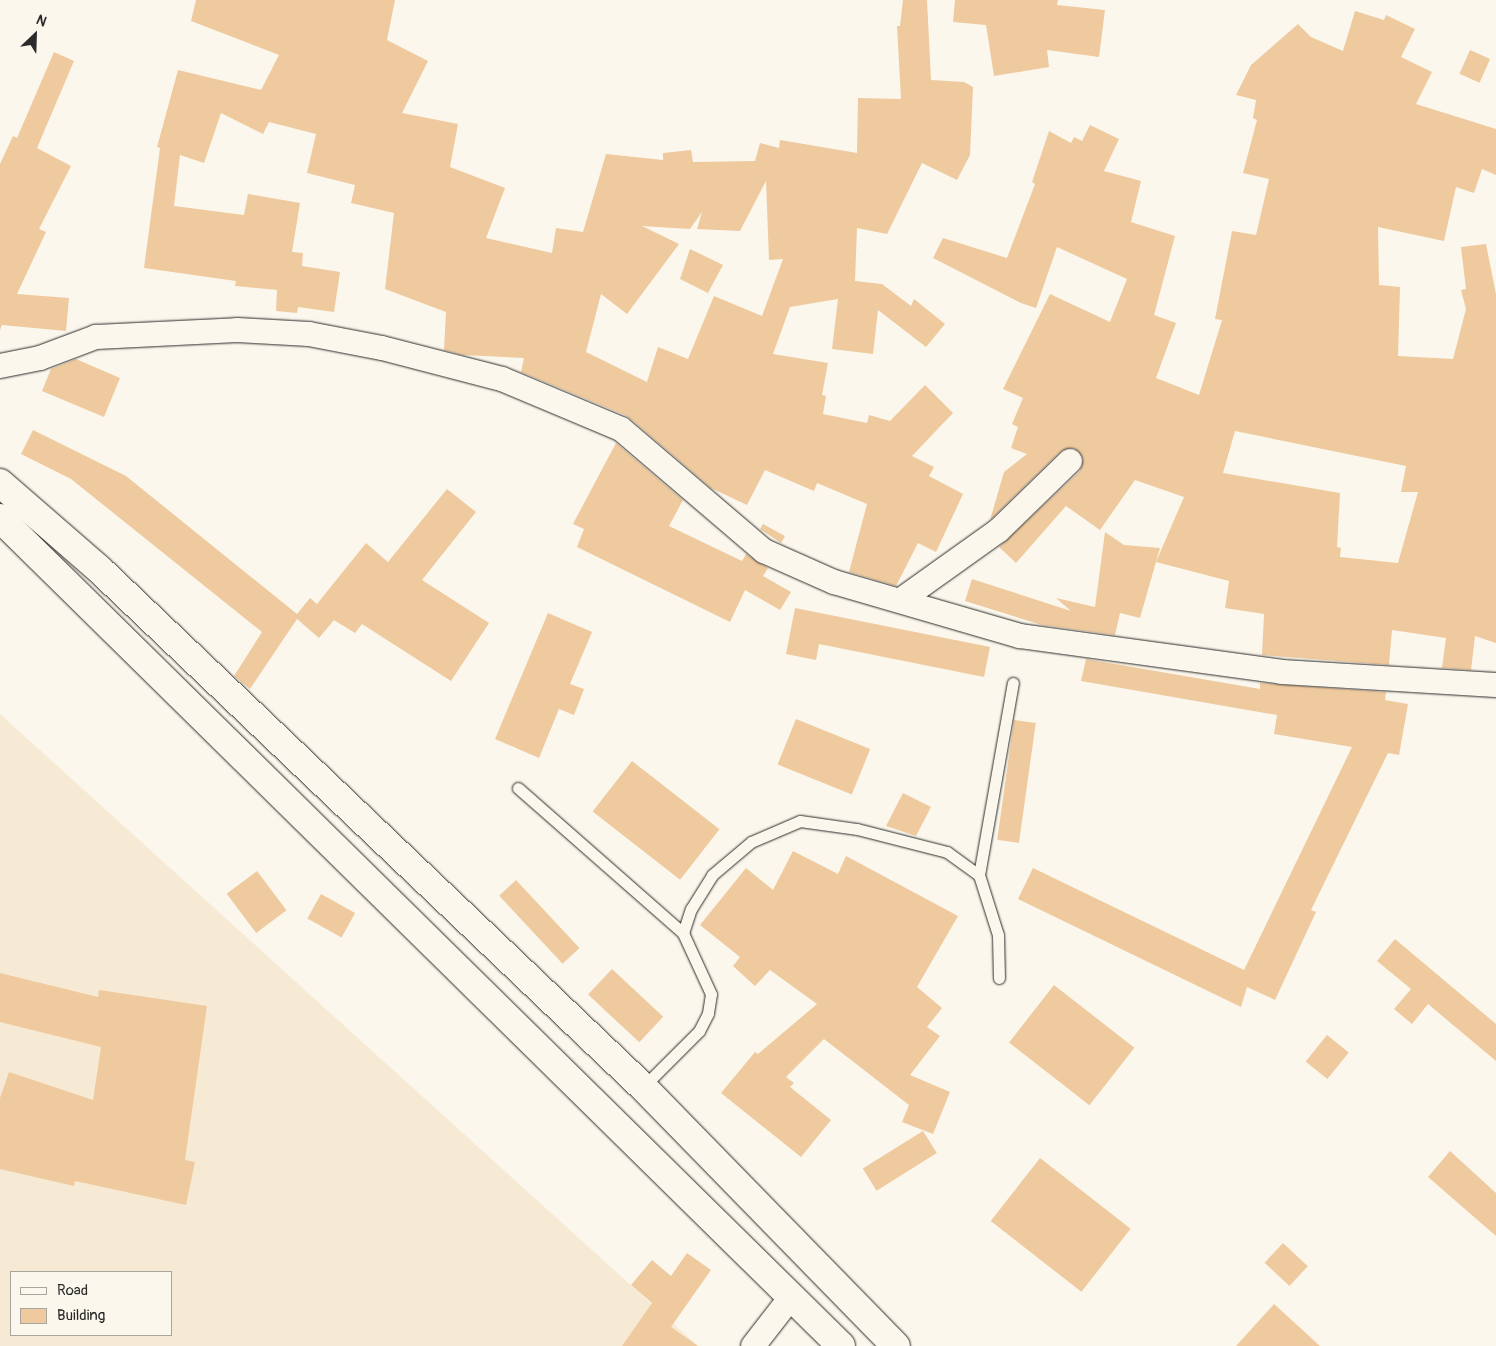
<!DOCTYPE html>
<html>
<head>
<meta charset="utf-8">
<style>
  body { margin:0 }
  #map { position:relative; width:1496px; height:1346px; overflow:hidden; background:#fbf7ec; font-family:Pangolin,sans-serif }
  div>[style] { position:absolute }
  .built>* { inset:0; background:#f7ead5 }
  .building>* { inset:0; background:#efca9f; transform-origin:0 0 }
  .roads { filter:drop-shadow(0 0 1px #2b2b2b) drop-shadow(0 0 1px #2b2b2b) }
  .service>* { height:11px; margin:-5.5px; padding:0 5.5px; transform-origin:5.5px; border-radius:5.5px; background:#fbf7ec }
  .minor>* { height:24px; margin:-12px; padding:0 12px; transform-origin:12px; border-radius:12px; background:#fbf7ec }
  .trunk>* { height:28px; margin:-14px; padding:0 14px; transform-origin:14px; border-radius:14px; background:#fbf7ec }
  span { translate:-50% -50%; white-space:nowrap; text-align:center; line-height:1.15; -webkit-text-stroke:5px #fbf7ec; paint-order:stroke }
  .legend { position:absolute; left:10px; top:1271px; width:162px; height:65px; box-sizing:border-box; background:#fbf7ec; border:1px solid #a8a59f; margin:0; padding:6px 9px; list-style:none; font-size:15px; color:#2b2b2b }
  .legend li { display:flex; align-items:center; gap:10px; height:25px }
  .legend b { width:25px; border:1px solid #a8a59f }
  .north { position:absolute; left:10px; top:10px; width:50px; height:50px; -webkit-text-stroke:4px #fbf7ec; paint-order:stroke; rotate:24deg; font-size:14px; font-weight:700; line-height:20px; text-align:center; color:#2b2b2b }
  .north::after { content:''; display:block; margin:auto; width:18px; height:22px; background:#2b2b2b; clip-path:polygon(50% 0,100% 100%,50% 72%,0 100%) }
</style>
</head>
<body>
<div id="map">
  <div class="built">
    <div style="clip-path:polygon(evenodd,0 714px,698px 1346px,0 1346px,0 714px,11px 1272px,171px 1272px,171px 1335px,11px 1335px,11px 1272px)"></div>
  </div>
  <div class="building">
    <div style="clip-path:polygon(evenodd,196px 0,395px 0,387px 40px,428px 61px,402px 113px,458px 124px,450px 167px,505px 188px,486px 238px,552px 253px,556px 228px,583px 232px,606px 154px,663px 160px,663px 153px,691px 150px,693px 162px,755px 161px,760px 143px,779px 148px,780px 140px,857px 153px,858px 98px,901px 99px,897px 26px,900px 26px,903px 0,927px 0,931px 80px,964px 82px,973px 87px,970px 155px,957px 180px,922px 163px,887px 234px,857px 228px,855px 281px,882px 284px,911px 306px,914px 299px,945px 324px,926px 347px,878px 310px,873px 354px,832px 349px,838px 299px,790px 307px,773px 354px,828px 363px,822px 395px,826px 396px,823px 414px,867px 423px,869px 415px,890px 421px,925px 385px,953px 413px,912px 456px,934px 467px,929px 476px,963px 494px,936px 552px,918px 543px,896px 586px,849px 572px,867px 504px,817px 483px,814px 491px,765px 470px,747px 505px,711px 488px,627px 416px,521px 372px,524px 358px,463px 355px,444px 350px,446px 312px,385px 289px,394px 213px,351px 203px,355px 185px,307px 173px,316px 134px,269px 122px,263px 134px,221px 113px,204px 163px,180px 155px,174px 206px,244px 215px,248px 194px,300px 203px,292px 252px,303px 253px,302px 266px,340px 272px,334px 312px,298px 307px,297px 313px,276px 311px,277px 290px,235px 286px,236px 281px,144px 268px,160px 148px,157px 147px,178px 70px,261px 90px,279px 55px,191px 21px,196px 0,766px 181px,769px 260px,783px 259px,762px 316px,714px 296px,688px 359px,658px 347px,647px 382px,586px 352px,601px 294px,627px 314px,679px 244px,642px 226px,690px 229px,702px 212px,697px 229px,740px 231px,766px 181px)"></div>
    <div style="clip-path:polygon(955px 0,1058px 0,1057px 5px,1105px 10px,1099px 57px,1047px 50px,1049px 67px,994px 76px,986px 25px,953px 22px)"></div>
    <div style="clip-path:polygon(evenodd,1355px 11px,1384px 20px,1386px 15px,1415px 29px,1401px 57px,1432px 72px,1416px 104px,1496px 129px,1496px 175px,1482px 169px,1474px 193px,1456px 187px,1444px 241px,1378px 227px,1379px 285px,1400px 287px,1398px 356px,1453px 359px,1466px 309px,1461px 290px,1466px 289px,1461px 247px,1486px 244px,1496px 294px,1496px 643px,1475px 636px,1471px 670px,1442px 668px,1446px 638px,1392px 630px,1389px 665px,1262px 655px,1264px 614px,1225px 608px,1229px 581px,1156px 562px,1184px 497px,1135px 480px,1100px 530px,1066px 506px,1016px 563px,999px 547px,1080px 471px,1083px 458px,1074px 448px,1061px 451px,990px 520px,1004px 472px,1027px 454px,1011px 448px,1018px 427px,1012px 424px,1023px 398px,1003px 389px,1050px 294px,1110px 322px,1127px 279px,1057px 247px,1036px 308px,1021px 303px,933px 258px,943px 238px,1007px 258px,1035px 184px,1032px 182px,1049px 131px,1071px 143px,1074px 137px,1082px 141px,1090px 125px,1119px 139px,1104px 171px,1141px 181px,1131px 222px,1175px 236px,1154px 315px,1176px 323px,1156px 378px,1199px 395px,1222px 320px,1215px 319px,1232px 231px,1256px 235px,1269px 179px,1243px 173px,1257px 120px,1253px 118px,1256px 100px,1236px 95px,1251px 65px,1298px 24px,1311px 37px,1343px 51px,1355px 11px,1235px 431px,1406px 466px,1401px 492px,1418px 492px,1398px 563px,1340px 557px,1341px 548px,1337px 547px,1340px 493px,1223px 473px,1235px 431px)"></div>
    <div style="left:1470px;top:50px;width:22px;height:26px;rotate:24deg"></div>
    <div style="clip-path:polygon(54px 52px,74px 61px,37px 148px,71px 166px,39px 229px,46px 232px,17px 294px,69px 298px,66px 331px,2px 325px,0 330px,0 164px,13px 136px,17px 138px)"></div>
    <div style="clip-path:polygon(690px 249px,723px 265px,708px 293px,680px 279px)"></div>
    <div style="clip-path:polygon(76px 359px,120px 378px,104px 417px,42px 391px,51px 369px)"></div>
    <div style="clip-path:polygon(33px 430px,126px 476px,297px 614px,310px 598px,317px 604px,366px 543px,388px 562px,447px 489px,476px 512px,422px 580px,489px 623px,451px 681px,362px 624px,355px 633px,334px 620px,319px 638px,297px 619px,250px 689px,234px 676px,262px 632px,71px 479px,21px 454px)"></div>
    <div style="clip-path:polygon(616px 443px,683px 500px,669px 526px,742px 561px,746px 554px,768px 568px,763px 576px,791px 592px,780px 610px,745px 590px,730px 622px,577px 547px,584px 529px,573px 524px)"></div>
    <div style="clip-path:polygon(763px 524px,785px 536px,781px 543px,760px 529px)"></div>
    <div style="clip-path:polygon(1105px 532px,1124px 545px,1160px 548px,1140px 618px,1120px 613px,1115px 635px,1042px 625px,965px 601px,972px 579px,1071px 611px,1056px 598px,1095px 607px)"></div>
    <div style="clip-path:polygon(795px 608px,990px 647px,984px 677px,819px 644px,816px 660px,786px 654px)"></div>
    <div style="clip-path:polygon(548px 613px,592px 632px,570px 684px,584px 689px,574px 715px,559px 709px,539px 758px,495px 739px)"></div>
    <div style="clip-path:polygon(1086px 659px,1260px 689px,1260px 683px,1386px 692px,1385px 700px,1408px 704px,1399px 755px,1388px 753px,1311px 910px,1316px 912px,1275px 1000px,1247px 987px,1241px 1007px,1018px 899px,1033px 868px,1244px 970px,1352px 747px,1274px 734px,1277px 715px,1081px 681px)"></div>
    <div style="left:796px;top:719px;width:80px;height:49px;rotate:22deg"></div>
    <div style="left:1014px;top:720px;width:22px;height:121px;rotate:8deg"></div>
    <div style="left:632px;top:761px;width:111px;height:64px;rotate:38deg"></div>
    <div style="clip-path:polygon(903px 793px,931px 807px,916px 836px,886px 826px)"></div>
    <div style="clip-path:polygon(793px 851px,838px 874px,846px 856px,958px 916px,917px 987px,942px 1008px,927px 1027px,940px 1036px,910px 1075px,950px 1092px,933px 1134px,902px 1122px,909px 1105px,824px 1039px,786px 1077px,794px 1083px,790px 1087px,831px 1120px,801px 1157px,721px 1093px,755px 1052px,758px 1054px,817px 1004px,770px 970px,755px 986px,733px 966px,740px 957px,700px 925px,746px 868px,773px 890px)"></div>
    <div style="left:257px;top:871px;width:49px;height:38px;rotate:53deg"></div>
    <div style="left:516px;top:880px;width:93px;height:23px;rotate:47deg"></div>
    <div style="left:321px;top:894px;width:39px;height:28px;rotate:29deg"></div>
    <div style="clip-path:polygon(1395px 939px,1496px 1024px,1496px 1061px,1428px 1004px,1412px 1024px,1394px 1009px,1411px 989px,1377px 961px)"></div>
    <div style="left:612px;top:969px;width:70px;height:35px;rotate:43deg"></div>
    <div style="clip-path:polygon(0 973px,98px 997px,99px 990px,207px 1006px,185px 1160px,195px 1162px,186px 1205px,75px 1181px,74px 1186px,0 1169px,0 1098px,9px 1072px,93px 1100px,101px 1047px,0 1022px)"></div>
    <div style="left:1054px;top:985px;width:102px;height:73px;rotate:38deg"></div>
    <div style="left:1327px;top:1035px;width:28px;height:34px;rotate:39deg"></div>
    <div style="left:923px;top:1131px;width:26px;height:71px;rotate:58deg"></div>
    <div style="clip-path:polygon(1450px 1151px,1496px 1193px,1496px 1236px,1428px 1177px)"></div>
    <div style="left:1040px;top:1158px;width:115px;height:80px;rotate:38deg"></div>
    <div style="left:1283px;top:1243px;width:34px;height:27px;rotate:43deg"></div>
    <div style="clip-path:polygon(687px 1253px,711px 1270px,671px 1327px,698px 1346px,622px 1346px,652px 1303px,631px 1285px,652px 1260px,671px 1276px)"></div>
    <div style="clip-path:polygon(1274px 1304px,1320px 1346px,1236px 1346px)"></div>
  </div>
  <div class="roads">
    <div class="service">
      <div style="left:518px;top:788px;width:220px;rotate:41.3deg"></div>
      <div style="left:979px;top:875px;width:195px;rotate:-80deg"></div>
      <div style="left:643px;top:1087px;width:79px;rotate:-45deg"></div>
      <div style="left:699px;top:1031px;width:20px;rotate:-63deg"></div>
      <div style="left:708px;top:1013px;width:19px;rotate:-81deg"></div>
      <div style="left:711px;top:994px;width:67px;rotate:-114.7deg"></div>
      <div style="left:683px;top:933px;width:25px;rotate:-72deg"></div>
      <div style="left:691px;top:909px;width:40px;rotate:-58deg"></div>
      <div style="left:712px;top:875px;width:51px;rotate:-40.2deg"></div>
      <div style="left:751px;top:842px;width:53px;rotate:-23.2deg"></div>
      <div style="left:800px;top:821px;width:58px;rotate:8deg"></div>
      <div style="left:857px;top:829px;width:93px;rotate:14.3deg"></div>
      <div style="left:947px;top:852px;width:39px;rotate:36deg"></div>
      <div style="left:979px;top:875px;width:63px;rotate:72.4deg"></div>
      <div style="left:998px;top:935px;width:43px;rotate:88.7deg"></div>
    </div>
    <div class="minor">
      <div style="left:0;top:366px;width:41px;rotate:-11.3deg"></div>
      <div style="left:40px;top:358px;width:60px;rotate:-20.6deg"></div>
      <div style="left:96px;top:337px;width:141px;rotate:-2.8deg"></div>
      <div style="left:237px;top:330px;width:72px;rotate:3.2deg"></div>
      <div style="left:309px;top:334px;width:74px;rotate:10.9deg"></div>
      <div style="left:382px;top:348px;width:124px;rotate:14.5deg"></div>
      <div style="left:502px;top:379px;width:129px;rotate:22.8deg"></div>
      <div style="left:621px;top:429px;width:188px;rotate:40.5deg"></div>
      <div style="left:764px;top:551px;width:77px;rotate:23.9deg"></div>
      <div style="left:834px;top:582px;width:194px;rotate:16.2deg"></div>
      <div style="left:1020px;top:636px;width:264px;rotate:7.8deg"></div>
      <div style="left:1282px;top:672px;width:214px;rotate:3.5deg"></div>
      <div style="left:901px;top:600px;width:120px;rotate:-35.5deg"></div>
      <div style="left:999px;top:530px;width:99px;rotate:-44.2deg"></div>
      <div style="left:753px;top:1346px;width:62px;rotate:-52.2deg"></div>
    </div>
    <div class="trunk">
      <div style="left:0;top:483px;width:131px;rotate:41deg"></div>
      <div style="left:99px;top:569px;width:751px;rotate:43.6deg"></div>
      <div style="left:643px;top:1087px;width:362px;rotate:45.7deg"></div>
      <div style="left:0;top:518px;width:1180px;rotate:44.55deg"></div>
    </div>
  </div>
  <ul class="legend">
  <li><b style="height:6px;background:#fbf7ec"></b>Road</li>
  <li><b style="height:14px;background:#efca9f"></b>Building</li>
  </ul>
  <div class="north">N</div>
</div>
</body>
</html>
